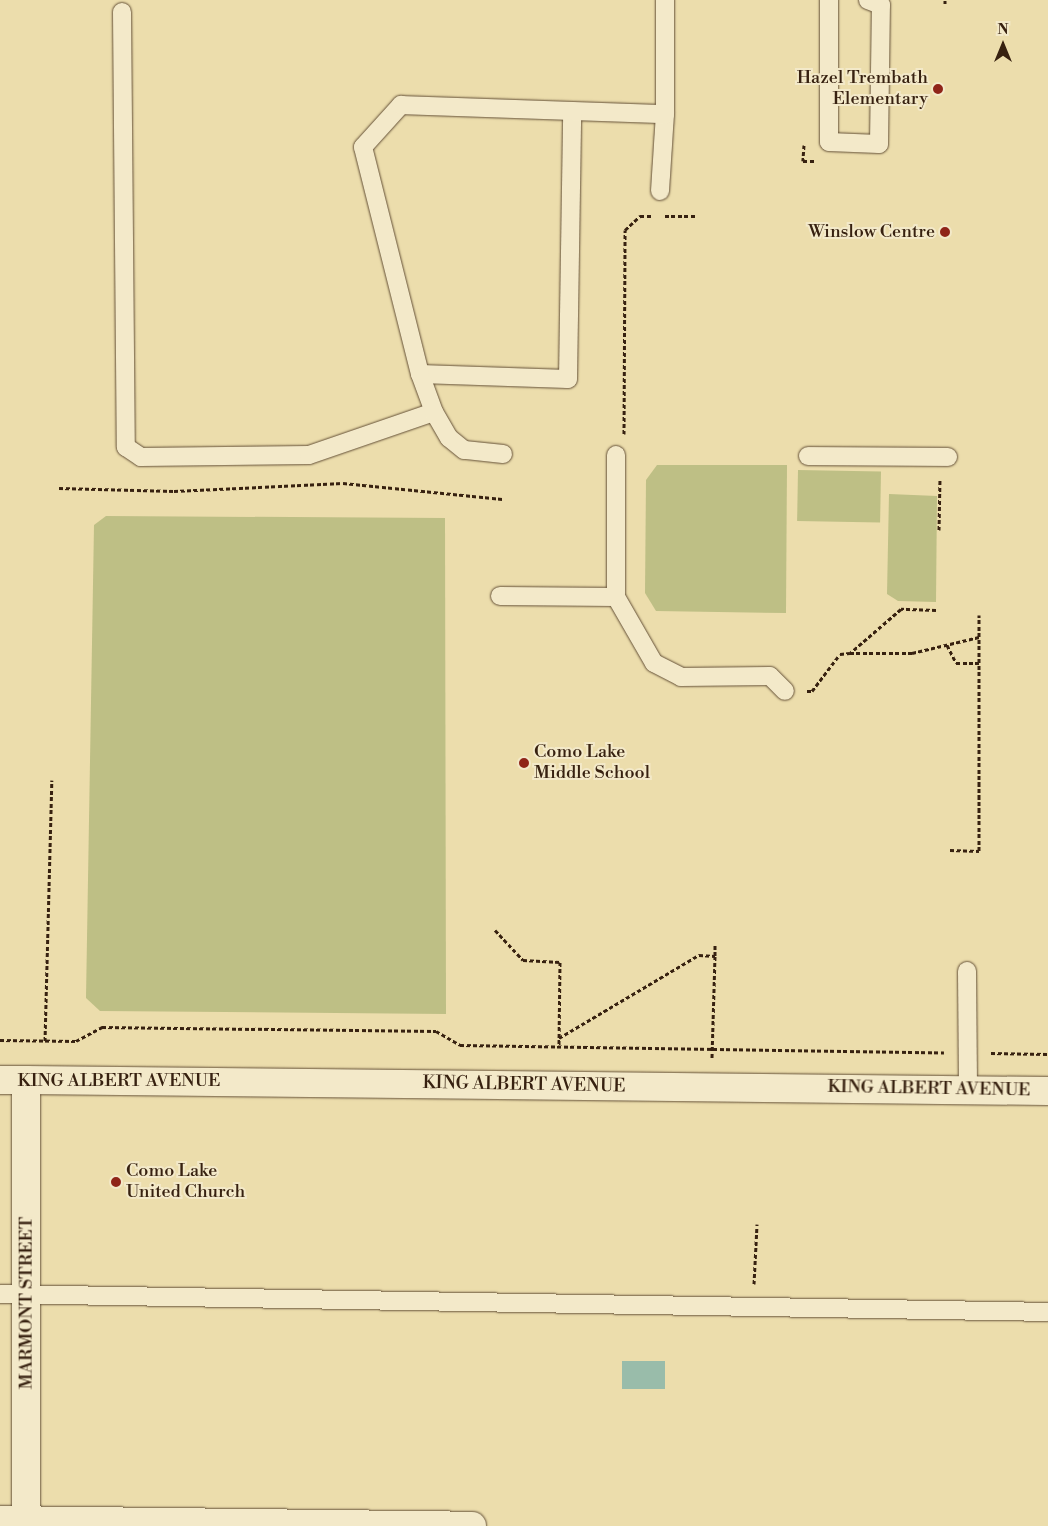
<!DOCTYPE html>
<html>
<head>
<meta charset="utf-8">
<style>
  body { margin:0 }
  #map { position:relative; width:1048px; height:1526px; overflow:hidden; background:#ecddac; font-family:"Libre Bodoni",serif }
  div>[style] { position:absolute }
  .green>* { inset:0; background:#bebf85; transform-origin:0 0 }
  .water>* { inset:0; background:#99bcaa; transform-origin:0 0 }
  .path>* { height:3px; margin-top:-1.5px; transform-origin:0; background:repeating-linear-gradient(90deg,#372110 0 4px,transparent 0 6.5px) }
  .roads { filter:drop-shadow(0 0 1px #645037) drop-shadow(0 0 1px #645037) }
  .service>* { height:18px; margin:-9px; padding:0 9px; transform-origin:9px; border-radius:9px; background:#f3e9c9 }
  .minor>* { height:28px; margin:-14px; padding:0 14px; transform-origin:14px; border-radius:14px; background:#f3e9c9 }
  .tertiary>* { height:28px; margin:-14px; padding:0 14px; transform-origin:14px; border-radius:14px; background:#f3e9c9 }
  .dots>* { width:14px; height:14px; translate:-50% -50%; box-sizing:border-box; border:2px solid #f3e9c9; border-radius:50% }
  span { translate:-50% -50%; white-space:nowrap; text-align:center; line-height:1.15; -webkit-text-stroke:4px #f3e9c9; paint-order:stroke }
  .poi-label { font-size:18px; color:#372110 }
  .right { translate:-100% -50%; text-align:right }
  .left { translate:0 -50%; text-align:left }
  .street-label { font-size:18px; color:#372110 }
  .north { position:absolute; left:978px; top:20px; width:50px; height:50px; -webkit-text-stroke:4px #f3e9c9; paint-order:stroke; rotate:0deg; font-size:14px; font-weight:700; line-height:20px; text-align:center; color:#372110 }
  .north::after { content:''; display:block; margin:auto; width:18px; height:22px; background:#372110; clip-path:polygon(50% 0,100% 100%,50% 72%,0 100%) }
</style>
</head>
<body>
<div id="map">
  <div class="green">
    <div style="clip-path:polygon(657px 465px,787px 465px,786px 613px,656px 611px,645px 593px,646px 480px)"></div>
    <div style="left:798px;top:470px;width:83px;height:51px;rotate:1deg"></div>
    <div style="clip-path:polygon(889px 494px,937px 496px,936px 602px,898px 601px,887px 594px)"></div>
    <div style="clip-path:polygon(106px 516px,445px 518px,446px 1014px,100px 1011px,86px 998px,94px 525px)"></div>
  </div>
  <div class="water">
    <div style="left:665px;top:1361px;width:28px;height:43px;rotate:90deg"></div>
  </div>
  <div class="path">
    <div style="left:945px;top:4px;width:4px;rotate:-90deg"></div>
    <div style="left:804px;top:145px;width:16px;rotate:94deg"></div>
    <div style="left:803px;top:161px;width:11px"></div>
    <div style="left:665px;top:216px;width:31px"></div>
    <div style="left:624px;top:434px;width:204px;rotate:-89.7deg"></div>
    <div style="left:625px;top:230px;width:21px;rotate:-43deg"></div>
    <div style="left:640px;top:216px;width:13px"></div>
    <div style="left:59px;top:488px;width:115px;rotate:1.5deg"></div>
    <div style="left:174px;top:491px;width:169px;rotate:-2.7deg"></div>
    <div style="left:343px;top:483px;width:160px;rotate:5.7deg"></div>
    <div style="left:939px;top:530px;width:50px;rotate:-88.9deg"></div>
    <div style="left:936px;top:610px;width:35px;rotate:-178deg"></div>
    <div style="left:901px;top:609px;width:67px;rotate:139.2deg"></div>
    <div style="left:850px;top:653px;width:62px"></div>
    <div style="left:912px;top:653px;width:69px;rotate:-13.4deg"></div>
    <div style="left:947px;top:645px;width:20px;rotate:63deg"></div>
    <div style="left:956px;top:663px;width:23px"></div>
    <div style="left:807px;top:691px;width:5px"></div>
    <div style="left:812px;top:691px;width:46px;rotate:-52.9deg"></div>
    <div style="left:840px;top:654px;width:10px;rotate:-6deg"></div>
    <div style="left:950px;top:850px;width:29px;rotate:2deg"></div>
    <div style="left:979px;top:851px;width:236px;rotate:-90deg"></div>
    <div style="left:495px;top:930px;width:41px;rotate:47deg"></div>
    <div style="left:523px;top:960px;width:37px;rotate:3deg"></div>
    <div style="left:560px;top:962px;width:85px;rotate:90.7deg"></div>
    <div style="left:715px;top:956px;width:11px;rotate:-90deg"></div>
    <div style="left:559px;top:1038px;width:163px;rotate:-30.7deg"></div>
    <div style="left:699px;top:955px;width:16px;rotate:4deg"></div>
    <div style="left:715px;top:956px;width:103px;rotate:91.7deg"></div>
    <div style="left:0;top:1040px;width:76px;rotate:0.8deg"></div>
    <div style="left:76px;top:1041px;width:30px;rotate:-28deg"></div>
    <div style="left:102px;top:1027px;width:334px;rotate:0.7deg"></div>
    <div style="left:436px;top:1031px;width:28px;rotate:30deg"></div>
    <div style="left:460px;top:1045px;width:484px;rotate:0.9deg"></div>
    <div style="left:45px;top:1041px;width:261px;rotate:-88.5deg"></div>
    <div style="left:991px;top:1053px;width:57px;rotate:1deg"></div>
    <div style="left:754px;top:1284px;width:60px;rotate:-87.1deg"></div>
  </div>
  <div class="roads">
    <div class="service">
      <div style="left:829px;top:0;width:142px;rotate:90deg"></div>
      <div style="left:829px;top:142px;width:50px;rotate:2.3deg"></div>
      <div style="left:879px;top:144px;width:139px;rotate:-89.2deg"></div>
      <div style="left:881px;top:5px;width:14px;rotate:-159deg"></div>
      <div style="left:122px;top:12px;width:435px;rotate:89.5deg"></div>
      <div style="left:126px;top:447px;width:18px;rotate:34deg"></div>
      <div style="left:141px;top:457px;width:168px;rotate:-0.7deg"></div>
      <div style="left:309px;top:455px;width:132px;rotate:-19deg"></div>
      <div style="left:660px;top:191px;width:77px;rotate:-86.3deg"></div>
      <div style="left:420px;top:374px;width:148px;rotate:1.9deg"></div>
      <div style="left:568px;top:379px;width:268px;rotate:-89.1deg"></div>
      <div style="left:503px;top:454px;width:39px;rotate:-174deg"></div>
      <div style="left:464px;top:450px;width:19px;rotate:-141deg"></div>
      <div style="left:449px;top:438px;width:30px;rotate:-120deg"></div>
      <div style="left:434px;top:412px;width:40px;rotate:-110.2deg"></div>
      <div style="left:420px;top:374px;width:234px;rotate:-104.1deg"></div>
      <div style="left:363px;top:147px;width:57px;rotate:-47.9deg"></div>
      <div style="left:401px;top:105px;width:264px;rotate:2deg"></div>
      <div style="left:665px;top:114px;width:114px;rotate:-90deg"></div>
      <div style="left:808px;top:456px;width:140px;rotate:0.4deg"></div>
      <div style="left:500px;top:596px;width:116px;rotate:0.5deg"></div>
      <div style="left:616px;top:597px;width:76px;rotate:60.1deg"></div>
      <div style="left:654px;top:663px;width:30px;rotate:27deg"></div>
      <div style="left:681px;top:677px;width:89px;rotate:-0.6deg"></div>
      <div style="left:770px;top:676px;width:21px;rotate:45deg"></div>
      <div style="left:616px;top:597px;width:142px;rotate:-90deg"></div>
      <div style="left:967px;top:971px;width:119px;rotate:89.5deg"></div>
      <div style="left:0;top:1294px;width:1048px;rotate:0.98deg"></div>
    </div>
    <div class="minor">
      <div style="left:26px;top:1080px;width:1022px;rotate:0.62deg"></div>
      <div style="left:0;top:1520px;width:472px;rotate:0.7deg"></div>
    </div>
    <div class="tertiary">
      <div style="left:0;top:1080px;width:26px"></div>
      <div style="left:26px;top:1080px;width:446px;rotate:90deg"></div>
    </div>
  </div>
  <div class="dots">
    <div style="left:938px;top:89px;background:#8f2418"></div>
    <div style="left:945px;top:232px;background:#8f2418"></div>
    <div style="left:524px;top:763px;background:#8f2418"></div>
    <div style="left:116px;top:1182px;background:#8f2418"></div>
  </div>
  <div class="poi-label">
    <span class="right" style="left:928px;top:89px">Hazel Trembath<br>Elementary</span>
    <span class="right" style="left:935px;top:232px">Winslow Centre</span>
    <span class="left" style="left:534px;top:763px">Como Lake<br>Middle School</span>
    <span class="left" style="left:126px;top:1182px">Como Lake<br>United Church</span>
  </div>
  <div class="street-label">
    <span style="left:119px;top:1081px">KING ALBERT AVENUE</span>
    <span style="left:524px;top:1085px;rotate:1deg">KING ALBERT AVENUE</span>
    <span style="left:929px;top:1089px;rotate:1deg">KING ALBERT AVENUE</span>
    <span style="left:27px;top:1303px;rotate:-90deg">MARMONT STREET</span>
  </div>
  <div class="north">N</div>
</div>
</body>
</html>
